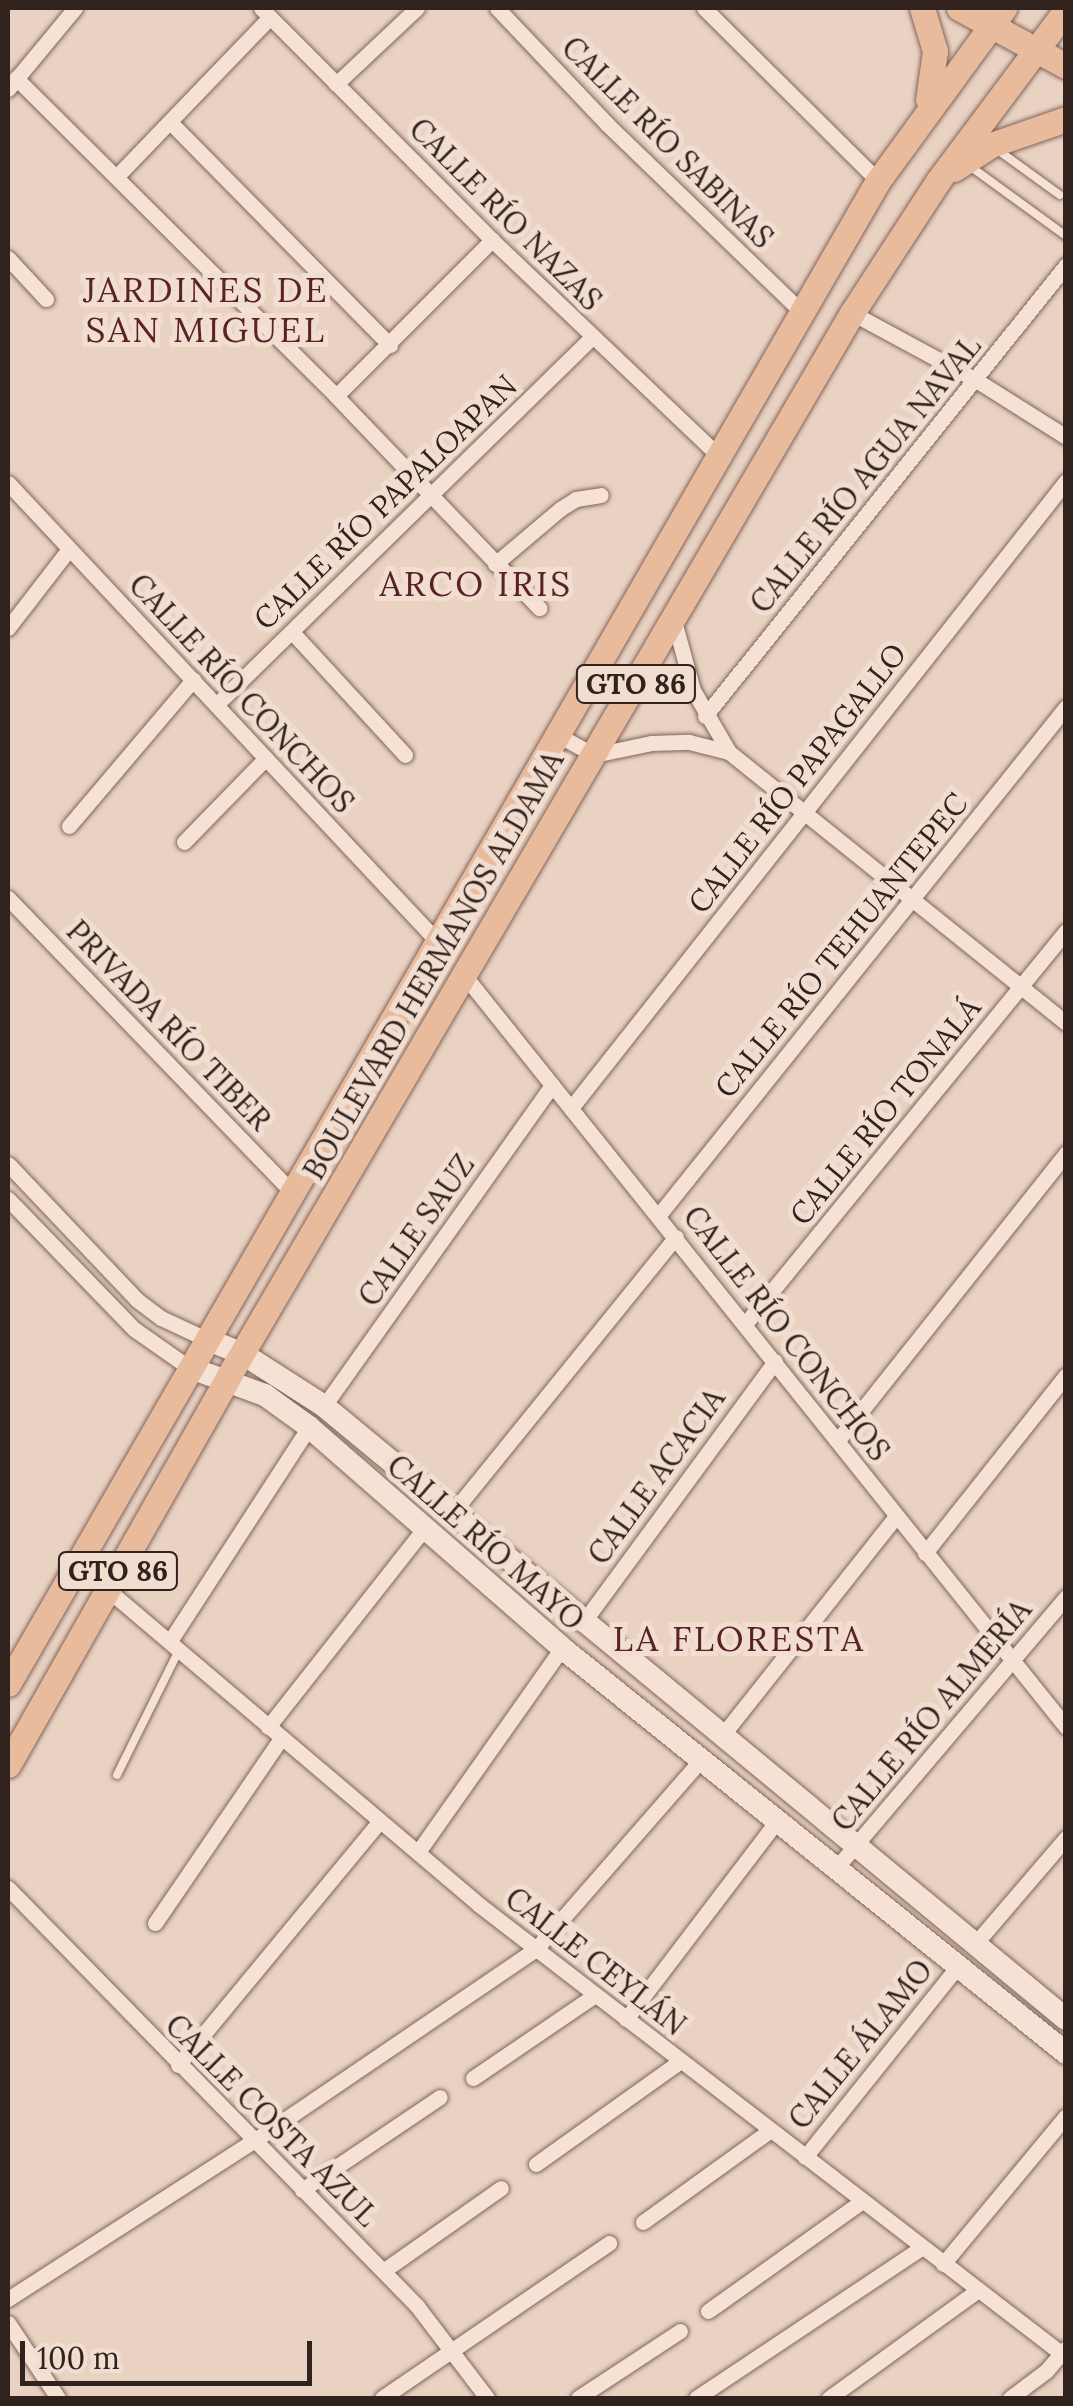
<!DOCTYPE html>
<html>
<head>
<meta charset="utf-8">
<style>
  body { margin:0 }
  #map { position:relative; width:1073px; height:2406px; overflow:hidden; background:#e9d2c2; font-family:Lora,serif }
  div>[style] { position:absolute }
  .roads { filter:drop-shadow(0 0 2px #81645b) drop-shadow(0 0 2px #81645b) }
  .lane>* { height:8px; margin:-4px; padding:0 4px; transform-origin:4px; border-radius:4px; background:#f5e2d4 }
  .street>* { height:15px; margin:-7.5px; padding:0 7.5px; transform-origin:7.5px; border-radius:7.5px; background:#f5e2d4 }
  .secondary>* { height:22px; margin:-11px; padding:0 11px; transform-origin:11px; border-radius:11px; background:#f5e2d4 }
  .primary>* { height:25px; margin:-12.5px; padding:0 12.5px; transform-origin:12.5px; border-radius:12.5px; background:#e9bb9d }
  span { translate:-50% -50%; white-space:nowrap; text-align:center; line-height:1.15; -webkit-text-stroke:10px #f1ded1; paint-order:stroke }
  .shield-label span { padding:2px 8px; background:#f1ded1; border:2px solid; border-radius:8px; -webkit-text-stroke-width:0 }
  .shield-label { font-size:28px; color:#32221e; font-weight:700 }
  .street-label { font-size:30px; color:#32221e }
  .quarter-label { font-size:35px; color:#5a2226; letter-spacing:2.5px }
  .frame { position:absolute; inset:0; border:10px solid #32221e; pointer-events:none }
  .scale { position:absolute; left:20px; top:2341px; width:292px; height:45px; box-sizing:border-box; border:5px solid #32221e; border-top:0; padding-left:12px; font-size:30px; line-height:35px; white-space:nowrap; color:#32221e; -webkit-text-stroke:8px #f1ded1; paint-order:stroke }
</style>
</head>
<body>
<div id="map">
  <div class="roads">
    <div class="lane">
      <div style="left:995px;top:148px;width:80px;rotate:35.9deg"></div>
      <div style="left:967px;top:164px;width:122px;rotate:36deg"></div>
      <div style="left:117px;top:1775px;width:140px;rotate:-63.6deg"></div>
    </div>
    <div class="street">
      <div style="left:261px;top:8px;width:327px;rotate:45.1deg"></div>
      <div style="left:492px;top:240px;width:311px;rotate:43.6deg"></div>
      <div style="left:497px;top:8px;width:160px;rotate:46.5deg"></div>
      <div style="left:607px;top:124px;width:271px;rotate:44deg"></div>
      <div style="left:704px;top:8px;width:245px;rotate:44.8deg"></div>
      <div style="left:16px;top:78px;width:451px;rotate:44.8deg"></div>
      <div style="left:336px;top:396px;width:294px;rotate:46.2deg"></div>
      <div style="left:336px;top:84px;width:111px;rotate:-43.2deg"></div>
      <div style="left:8px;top:89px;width:105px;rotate:-50.4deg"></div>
      <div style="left:171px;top:123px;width:312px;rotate:45.4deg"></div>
      <div style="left:118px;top:175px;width:219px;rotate:-46.1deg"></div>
      <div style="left:8px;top:258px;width:56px;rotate:47.2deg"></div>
      <div style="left:852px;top:313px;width:141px;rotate:28.4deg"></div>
      <div style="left:976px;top:380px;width:107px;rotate:32.3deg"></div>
      <div style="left:336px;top:396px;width:221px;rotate:-45deg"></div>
      <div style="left:8px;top:483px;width:626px;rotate:46.88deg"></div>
      <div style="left:495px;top:564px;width:85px;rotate:-40.2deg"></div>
      <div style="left:560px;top:509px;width:19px;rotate:-32deg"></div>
      <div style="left:576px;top:499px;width:25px;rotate:-9deg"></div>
      <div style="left:674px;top:621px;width:72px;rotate:74.6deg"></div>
      <div style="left:693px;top:690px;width:72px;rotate:59.9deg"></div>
      <div style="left:729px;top:752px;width:432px;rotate:38.8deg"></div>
      <div style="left:8px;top:628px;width:100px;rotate:-52.3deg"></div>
      <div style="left:292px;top:632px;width:167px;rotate:47.4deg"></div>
      <div style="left:216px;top:705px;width:526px;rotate:-44.38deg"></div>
      <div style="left:705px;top:716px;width:578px;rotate:-51.32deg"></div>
      <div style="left:556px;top:734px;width:43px;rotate:28.9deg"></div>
      <div style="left:594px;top:755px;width:58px;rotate:-11.9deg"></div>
      <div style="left:651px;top:743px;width:38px;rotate:-2deg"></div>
      <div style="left:689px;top:742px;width:41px;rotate:14deg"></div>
      <div style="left:69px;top:826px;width:192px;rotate:-49.7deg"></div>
      <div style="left:184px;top:842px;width:117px;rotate:-45.7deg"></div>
      <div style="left:8px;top:898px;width:406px;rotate:46deg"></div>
      <div style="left:464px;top:975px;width:963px;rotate:51.32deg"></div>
      <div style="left:571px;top:1108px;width:799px;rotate:-51.71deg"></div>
      <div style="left:8px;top:1164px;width:187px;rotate:46.5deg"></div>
      <div style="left:137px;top:1300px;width:30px;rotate:37deg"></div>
      <div style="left:161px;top:1318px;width:50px;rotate:25deg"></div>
      <div style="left:8px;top:1199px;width:181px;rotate:45.9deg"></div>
      <div style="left:134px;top:1329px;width:66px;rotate:35.1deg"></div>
      <div style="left:658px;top:1216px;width:652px;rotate:-51.29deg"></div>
      <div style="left:745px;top:1324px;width:507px;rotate:-50.76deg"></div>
      <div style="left:324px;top:1406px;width:394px;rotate:-54.6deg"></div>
      <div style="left:838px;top:1440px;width:367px;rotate:-51.5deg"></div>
      <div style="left:453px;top:1512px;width:354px;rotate:-51deg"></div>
      <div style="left:925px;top:1553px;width:227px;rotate:-51.6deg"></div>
      <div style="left:108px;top:1590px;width:485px;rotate:40.3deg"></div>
      <div style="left:478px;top:1904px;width:742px;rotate:37.61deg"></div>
      <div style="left:582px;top:1624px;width:326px;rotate:-53.7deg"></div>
      <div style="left:170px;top:1641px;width:255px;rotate:-57deg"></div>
      <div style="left:268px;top:1727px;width:251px;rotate:-51.8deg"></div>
      <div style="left:721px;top:1737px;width:282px;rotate:-51.6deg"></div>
      <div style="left:418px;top:1852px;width:250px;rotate:-54.8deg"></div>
      <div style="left:837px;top:1867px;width:354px;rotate:-49.7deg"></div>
      <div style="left:8px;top:1888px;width:585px;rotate:45.62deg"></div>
      <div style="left:417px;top:2306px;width:116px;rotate:52.7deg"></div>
      <div style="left:155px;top:1923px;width:224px;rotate:-55.7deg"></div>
      <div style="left:975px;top:1944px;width:140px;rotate:-49.4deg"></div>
      <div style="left:626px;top:2019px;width:249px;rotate:-52.7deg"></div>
      <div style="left:178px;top:2065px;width:315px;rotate:-50.4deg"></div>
      <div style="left:473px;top:2078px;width:148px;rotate:-34.2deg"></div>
      <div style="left:805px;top:2157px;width:246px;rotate:-51.3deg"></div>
      <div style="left:536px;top:2164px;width:176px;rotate:-35.5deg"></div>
      <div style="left:302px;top:2190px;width:166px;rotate:-34deg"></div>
      <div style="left:643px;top:2222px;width:155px;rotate:-35.8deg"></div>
      <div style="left:943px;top:2264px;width:192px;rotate:-50.3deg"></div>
      <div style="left:383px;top:2271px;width:144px;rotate:-35.1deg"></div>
      <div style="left:8px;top:2299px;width:290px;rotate:-32.8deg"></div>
      <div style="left:252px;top:2142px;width:342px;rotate:-34.2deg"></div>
      <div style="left:535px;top:1950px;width:251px;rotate:-48.9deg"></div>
      <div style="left:708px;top:2311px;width:188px;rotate:-35.5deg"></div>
      <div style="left:8px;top:2323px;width:90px;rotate:56.3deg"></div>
      <div style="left:382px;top:2398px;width:275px;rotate:-34.3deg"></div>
      <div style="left:578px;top:2398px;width:122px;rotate:-33.3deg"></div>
      <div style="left:696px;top:2398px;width:270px;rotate:-33.7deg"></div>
      <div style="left:829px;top:2398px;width:183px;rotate:-35.9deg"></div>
      <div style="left:1010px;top:2398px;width:45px;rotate:-36.9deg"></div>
      <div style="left:1046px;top:2371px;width:30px;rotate:-49deg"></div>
    </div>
    <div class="secondary">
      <div style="left:206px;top:1339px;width:40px;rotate:22deg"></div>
      <div style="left:243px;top:1354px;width:96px;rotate:32.7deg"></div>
      <div style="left:324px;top:1406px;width:962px;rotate:39.56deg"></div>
      <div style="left:188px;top:1367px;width:82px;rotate:20deg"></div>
      <div style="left:265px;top:1395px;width:54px;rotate:36deg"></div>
      <div style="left:309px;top:1427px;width:336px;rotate:41.1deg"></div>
      <div style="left:562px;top:1648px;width:647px;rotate:38.78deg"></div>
    </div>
    <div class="primary">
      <div style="left:922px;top:8px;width:45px;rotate:73.2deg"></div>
      <div style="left:935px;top:51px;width:49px;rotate:98.1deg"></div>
      <div style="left:959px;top:8px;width:122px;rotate:28.5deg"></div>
      <div style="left:954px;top:169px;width:44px;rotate:-33deg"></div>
      <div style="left:991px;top:145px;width:79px;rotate:-19.1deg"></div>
      <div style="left:8px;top:1684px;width:1737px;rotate:-59.94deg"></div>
      <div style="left:878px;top:181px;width:214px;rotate:-53.9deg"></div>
      <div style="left:8px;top:1765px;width:446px;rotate:-60.4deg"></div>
      <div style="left:228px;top:1377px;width:1233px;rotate:-59.61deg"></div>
      <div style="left:852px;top:313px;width:158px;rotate:-56.9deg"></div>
      <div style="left:938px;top:181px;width:214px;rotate:-53.2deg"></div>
    </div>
  </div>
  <div class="shield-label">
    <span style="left:636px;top:684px">GTO 86</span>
    <span style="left:118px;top:1571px">GTO 86</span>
  </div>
  <div class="street-label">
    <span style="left:668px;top:142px;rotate:45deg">CALLE RÍO SABINAS</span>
    <span style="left:506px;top:214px;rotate:45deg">CALLE RÍO NAZAS</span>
    <span style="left:865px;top:474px;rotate:-51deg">CALLE RÍO AGUA NAVAL</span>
    <span style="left:385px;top:502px;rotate:-44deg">CALLE RÍO PAPALOAPAN</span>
    <span style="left:242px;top:693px;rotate:47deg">CALLE RÍO CONCHOS</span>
    <span style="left:797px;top:778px;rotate:-52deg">CALLE RÍO PAPAGALLO</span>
    <span style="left:841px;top:945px;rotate:-51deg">CALLE RÍO TEHUANTEPEC</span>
    <span style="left:433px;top:965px;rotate:-60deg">BOULEVARD HERMANOS ALDAMA</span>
    <span style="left:169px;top:1025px;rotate:46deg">PRIVADA RÍO TIBER</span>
    <span style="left:885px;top:1111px;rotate:-51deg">CALLE RÍO TONALÁ</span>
    <span style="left:416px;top:1230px;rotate:-55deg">CALLE SAUZ</span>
    <span style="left:787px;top:1333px;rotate:52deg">CALLE RÍO CONCHOS</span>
    <span style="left:656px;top:1476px;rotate:-54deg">CALLE ACACIA</span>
    <span style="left:486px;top:1542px;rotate:41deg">CALLE RÍO MAYO</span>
    <span style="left:931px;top:1715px;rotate:-50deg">CALLE RÍO ALMERÍA</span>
    <span style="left:596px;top:1961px;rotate:38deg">CALLE CEYLÁN</span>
    <span style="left:860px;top:2044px;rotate:-51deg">CALLE ÁLAMO</span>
    <span style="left:272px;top:2120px;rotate:45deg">CALLE COSTA AZUL</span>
  </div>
  <div class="quarter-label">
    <span style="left:206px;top:310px">JARDINES DE<br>SAN MIGUEL</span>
    <span style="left:476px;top:584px">ARCO IRIS</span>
    <span style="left:739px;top:1639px">LA FLORESTA</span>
  </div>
  <div class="frame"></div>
  <div class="scale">100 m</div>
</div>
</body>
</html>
